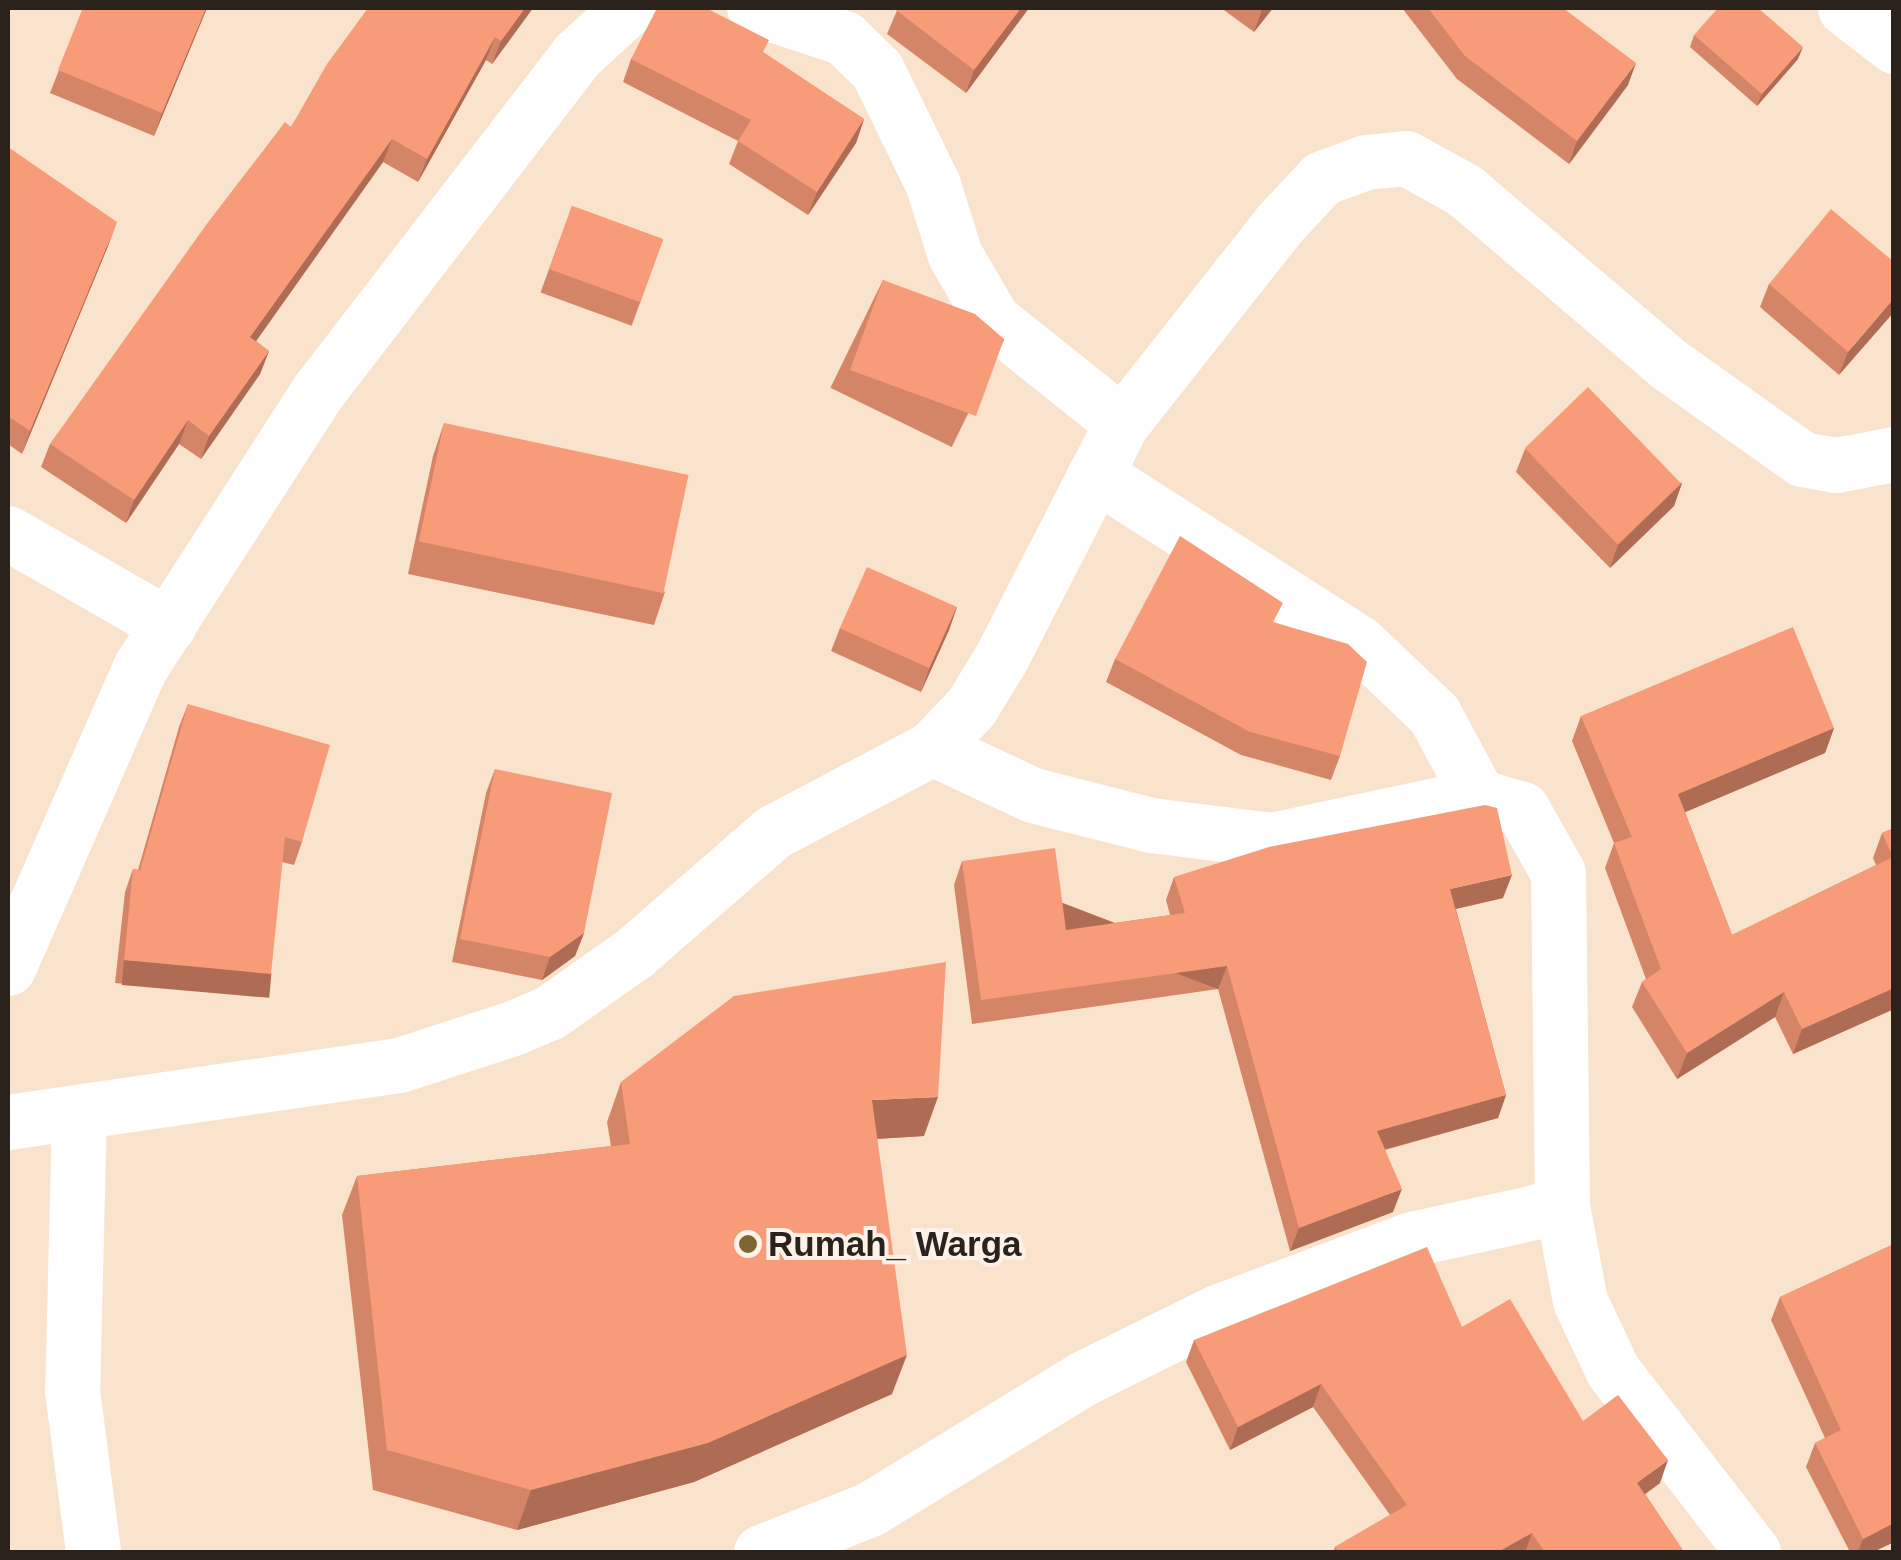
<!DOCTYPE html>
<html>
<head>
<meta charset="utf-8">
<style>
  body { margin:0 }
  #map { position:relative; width:1901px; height:1560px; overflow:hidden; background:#f9e3cc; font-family:Helvetica,sans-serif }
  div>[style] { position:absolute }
  .minor>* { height:55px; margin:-27.5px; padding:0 27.5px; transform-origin:27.5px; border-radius:27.5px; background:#fff }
  .wall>* { inset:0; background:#d58567; transform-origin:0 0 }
  .shaded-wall>* { inset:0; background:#ae6c54; transform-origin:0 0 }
  .building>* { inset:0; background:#f89b78; transform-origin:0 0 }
  .dots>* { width:28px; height:28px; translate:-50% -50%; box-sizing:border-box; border:5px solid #fcf2e9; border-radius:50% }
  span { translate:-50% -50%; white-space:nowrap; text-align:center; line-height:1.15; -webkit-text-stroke:8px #fcf2e9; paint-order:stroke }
  .poi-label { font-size:35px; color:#2b231b; font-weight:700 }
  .left { translate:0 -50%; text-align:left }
  .frame { position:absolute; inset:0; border:10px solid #2b231b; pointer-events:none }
</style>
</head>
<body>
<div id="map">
  <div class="minor">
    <div style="left:754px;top:8px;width:95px;rotate:18.4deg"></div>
    <div style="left:844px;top:38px;width:46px;rotate:44.1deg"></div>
    <div style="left:877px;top:70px;width:128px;rotate:64deg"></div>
    <div style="left:933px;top:185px;width:73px;rotate:72.6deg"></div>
    <div style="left:955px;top:255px;width:75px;rotate:59.7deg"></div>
    <div style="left:993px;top:320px;width:165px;rotate:38.6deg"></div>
    <div style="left:1845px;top:8px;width:62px;rotate:37.8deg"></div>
    <div style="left:1095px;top:474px;width:312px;rotate:32.6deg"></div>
    <div style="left:1358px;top:642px;width:105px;rotate:43.5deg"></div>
    <div style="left:1434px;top:714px;width:93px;rotate:61.8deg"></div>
    <div style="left:8px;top:533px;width:185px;rotate:29.9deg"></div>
    <div style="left:932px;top:748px;width:111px;rotate:25deg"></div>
    <div style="left:1033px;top:795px;width:122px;rotate:14.3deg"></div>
    <div style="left:1151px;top:825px;width:121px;rotate:7.1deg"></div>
    <div style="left:1271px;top:840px;width:212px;rotate:-12deg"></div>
    <div style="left:1478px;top:796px;width:46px;rotate:16.5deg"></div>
    <div style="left:1522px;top:809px;width:73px;rotate:60.6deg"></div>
    <div style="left:1558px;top:873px;width:333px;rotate:89.3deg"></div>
    <div style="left:1562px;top:1206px;width:97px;rotate:79.3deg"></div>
    <div style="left:1580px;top:1301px;width:77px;rotate:64.8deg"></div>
    <div style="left:1613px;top:1371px;width:229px;rotate:52.3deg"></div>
    <div style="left:8px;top:968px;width:326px;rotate:-66.3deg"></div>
    <div style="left:139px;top:669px;width:332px;rotate:-57.2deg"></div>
    <div style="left:319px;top:390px;width:424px;rotate:-52.4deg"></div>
    <div style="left:578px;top:54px;width:68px;rotate:-42.6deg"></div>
    <div style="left:79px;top:1112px;width:278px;rotate:91.4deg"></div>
    <div style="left:72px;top:1390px;width:163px;rotate:82.6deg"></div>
    <div style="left:8px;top:1122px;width:395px;rotate:-8.3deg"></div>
    <div style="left:399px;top:1065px;width:120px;rotate:-18deg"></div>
    <div style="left:513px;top:1028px;width:39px;rotate:-23deg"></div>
    <div style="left:549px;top:1013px;width:104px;rotate:-35.2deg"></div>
    <div style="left:634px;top:953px;width:184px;rotate:-41deg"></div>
    <div style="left:773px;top:832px;width:180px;rotate:-27.8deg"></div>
    <div style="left:932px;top:748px;width:57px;rotate:-46.4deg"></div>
    <div style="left:971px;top:707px;width:57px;rotate:-58.5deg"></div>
    <div style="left:1001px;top:658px;width:264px;rotate:-62.8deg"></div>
    <div style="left:1122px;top:423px;width:253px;rotate:-51.7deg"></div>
    <div style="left:1279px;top:224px;width:63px;rotate:-46.9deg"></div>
    <div style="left:1322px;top:178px;width:47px;rotate:-20deg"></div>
    <div style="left:1366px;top:162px;width:40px;rotate:-5.7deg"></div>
    <div style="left:1406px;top:158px;width:66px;rotate:28.9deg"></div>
    <div style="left:1464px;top:190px;width:267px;rotate:40.4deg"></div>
    <div style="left:1667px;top:363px;width:166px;rotate:35.4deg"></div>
    <div style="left:1802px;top:459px;width:35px;rotate:10deg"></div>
    <div style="left:1836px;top:465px;width:59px;rotate:-10.7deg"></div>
    <div style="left:761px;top:1552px;width:117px;rotate:-21.5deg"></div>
    <div style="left:870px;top:1509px;width:251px;rotate:-31.5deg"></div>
    <div style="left:1084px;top:1378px;width:148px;rotate:-26.4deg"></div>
    <div style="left:1217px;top:1312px;width:207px;rotate:-20.6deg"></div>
    <div style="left:1411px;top:1239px;width:155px;rotate:-12.3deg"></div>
  </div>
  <div class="wall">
    <div style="clip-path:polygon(83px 8px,207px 8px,154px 136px,50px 93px)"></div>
    <div style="clip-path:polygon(368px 8px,533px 8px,492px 64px,486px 60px,418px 182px,383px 162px,256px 341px,269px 351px,260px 374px,201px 459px,179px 444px,126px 523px,41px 467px,50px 444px,291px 127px)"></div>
    <div style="clip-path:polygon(898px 8px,1029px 8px,966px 93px,887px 34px)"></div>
    <div style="clip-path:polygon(1221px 8px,1273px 8px,1254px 32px)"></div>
    <div style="clip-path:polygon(1402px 8px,1563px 8px,1628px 85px,1569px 164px,1457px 79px)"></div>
    <div style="clip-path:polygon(1694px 35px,1798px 59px,1757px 106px,1690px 47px)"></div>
    <div style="clip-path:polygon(764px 53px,864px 119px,856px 143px,808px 215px,729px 164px,738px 141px,623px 82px,631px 59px)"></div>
    <div style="clip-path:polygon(8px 147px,108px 246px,22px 454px,8px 444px)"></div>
    <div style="left:572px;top:206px;width:97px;height:92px;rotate:20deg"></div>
    <div style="clip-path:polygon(1894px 262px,1839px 375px,1760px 307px,1769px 284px)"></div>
    <div style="left:883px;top:280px;width:135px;height:120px;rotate:26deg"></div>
    <div style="clip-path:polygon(444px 423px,665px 592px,654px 625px,408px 574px,433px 456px)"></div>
    <div style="clip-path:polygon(1525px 449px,1682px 483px,1674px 506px,1610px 568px,1516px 472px)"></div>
    <div style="clip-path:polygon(957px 607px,949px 630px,921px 692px,831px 651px,840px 628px)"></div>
    <div style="clip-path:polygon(1276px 623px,1340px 756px,1331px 780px,1241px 755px,1106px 682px,1115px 659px)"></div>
    <div style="clip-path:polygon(188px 704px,302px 842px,294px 865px,282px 862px,262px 997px,115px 983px,125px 892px,133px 869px,138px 870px,179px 727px)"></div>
    <div style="clip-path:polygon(1581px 716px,1834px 728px,1825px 753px,1685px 812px,1732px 935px,1876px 865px,1873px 858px,1882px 833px,1894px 828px,1894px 1009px,1793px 1054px,1775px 1017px,1677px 1079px,1632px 1007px,1642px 982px,1646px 979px,1605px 868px,1614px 843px,1572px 741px)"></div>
    <div style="clip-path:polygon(495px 769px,584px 933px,575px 956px,542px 980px,452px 962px,486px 793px)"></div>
    <div style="clip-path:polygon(962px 861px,1066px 930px,1170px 915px,1166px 900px,1174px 877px,1503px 898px,1456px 909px,1506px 1095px,1498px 1118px,1385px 1150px,1393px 1212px,1290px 1251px,1218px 989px,972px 1024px,954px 885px)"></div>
    <div style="clip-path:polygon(621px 1082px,924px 1136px,877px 1139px,892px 1394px,694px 1482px,517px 1530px,373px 1490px,342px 1215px,357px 1176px,611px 1146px,607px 1122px)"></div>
    <div style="clip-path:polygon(1894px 1244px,1894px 1542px,1873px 1552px,1850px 1552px,1806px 1467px,1815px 1443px,1825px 1438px,1771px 1320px,1780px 1297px)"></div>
    <div style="clip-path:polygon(1462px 1327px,1660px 1483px,1645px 1494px,1684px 1552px,1333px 1552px,1335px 1547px,1390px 1515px,1313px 1407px,1230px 1450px,1186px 1362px,1194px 1340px)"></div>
  </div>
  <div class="shaded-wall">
    <div style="clip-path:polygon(206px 8px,207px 8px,154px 136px,162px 113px)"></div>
    <div style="clip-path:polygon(525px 8px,533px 8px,492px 64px,501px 41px)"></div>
    <div style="clip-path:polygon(1021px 8px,1029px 8px,966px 93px,974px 70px)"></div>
    <div style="clip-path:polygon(1264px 8px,1273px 8px,1254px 32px,1262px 10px)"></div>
    <div style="clip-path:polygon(495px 37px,486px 60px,418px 182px,427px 159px)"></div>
    <div style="clip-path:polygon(1803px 47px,1798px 59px,1757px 106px,1762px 94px)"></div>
    <div style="clip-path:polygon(1636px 63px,1628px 85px,1569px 164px,1577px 141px)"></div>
    <div style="clip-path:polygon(864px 119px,856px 143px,808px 215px,817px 192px)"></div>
    <div style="clip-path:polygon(392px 139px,383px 162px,242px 361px,250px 337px)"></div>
    <div style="clip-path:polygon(117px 222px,108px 246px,22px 454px,30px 431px)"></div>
    <div style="clip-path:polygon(1894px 298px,1894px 312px,1839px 375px,1848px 352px)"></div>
    <div style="clip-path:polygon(269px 351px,260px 374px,201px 459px,209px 436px)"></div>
    <div style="clip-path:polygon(188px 420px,179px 444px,126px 523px,134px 500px)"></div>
    <div style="clip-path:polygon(1682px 483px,1674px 506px,1610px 568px,1618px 545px)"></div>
    <div style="clip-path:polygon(957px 607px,949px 630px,921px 692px,929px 669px)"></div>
    <div style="clip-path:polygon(1834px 728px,1825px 753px,1669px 819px,1678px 794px)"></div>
    <div style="clip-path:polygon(1512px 875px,1503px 898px,1442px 912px,1450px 889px)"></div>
    <div style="clip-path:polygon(584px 933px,575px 956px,542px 980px,550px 957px)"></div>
    <div style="left:124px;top:960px;width:148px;height:25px;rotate:5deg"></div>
    <div style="left:1227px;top:966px;width:25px;height:248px;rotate:111deg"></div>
    <div style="clip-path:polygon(1894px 988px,1894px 1009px,1793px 1054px,1802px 1029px)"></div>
    <div style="clip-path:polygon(1784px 992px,1775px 1017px,1677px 1079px,1687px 1053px)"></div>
    <div style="clip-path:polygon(1506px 1095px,1498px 1118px,1368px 1154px,1377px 1131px)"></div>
    <div style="clip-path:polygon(938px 1097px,924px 1136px,858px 1140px,872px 1100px)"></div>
    <div style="clip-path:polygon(1402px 1189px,1393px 1212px,1290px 1251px,1299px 1228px)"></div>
    <div style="clip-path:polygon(907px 1355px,892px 1394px,694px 1482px,517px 1530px,531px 1490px)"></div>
    <div style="clip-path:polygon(1321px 1384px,1313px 1407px,1230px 1450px,1238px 1427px)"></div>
    <div style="clip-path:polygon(1668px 1460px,1660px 1483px,1629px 1506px,1637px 1483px)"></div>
    <div style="clip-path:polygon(1894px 1523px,1894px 1542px,1873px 1552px,1858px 1552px,1863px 1539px)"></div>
    <div style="clip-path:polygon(1532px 1533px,1525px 1552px,1498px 1552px)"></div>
  </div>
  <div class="building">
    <div style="clip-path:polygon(83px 8px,206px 8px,162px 113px,58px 70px)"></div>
    <div style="clip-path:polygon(368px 8px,525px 8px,501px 41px,495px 37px,427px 159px,392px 139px,250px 337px,269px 351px,209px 436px,188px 420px,134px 500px,50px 444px,206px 225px,285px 122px,291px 127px,327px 64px)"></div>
    <div style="clip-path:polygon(657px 8px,706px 8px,769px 40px,763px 52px,864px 119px,817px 192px,738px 141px,751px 120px,631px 59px)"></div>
    <div style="clip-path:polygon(898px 8px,1021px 8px,974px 70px,896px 10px)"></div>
    <div style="clip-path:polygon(1428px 8px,1563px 8px,1636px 63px,1577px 141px,1465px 56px)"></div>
    <div style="clip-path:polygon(1718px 8px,1758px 8px,1803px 47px,1762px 94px,1694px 35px)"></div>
    <div style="clip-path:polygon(8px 147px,117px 222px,30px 431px,11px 418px,8px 424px)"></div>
    <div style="left:572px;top:206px;width:97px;height:67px;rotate:20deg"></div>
    <div style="clip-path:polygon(1831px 209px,1894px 262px,1894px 298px,1848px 352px,1769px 284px)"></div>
    <div style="clip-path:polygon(883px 280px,975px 314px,1004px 339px,976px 416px,850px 370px)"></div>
    <div style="left:1588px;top:387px;width:134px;height:88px;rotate:46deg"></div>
    <div style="left:444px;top:423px;width:250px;height:121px;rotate:12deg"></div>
    <div style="clip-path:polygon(1180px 536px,1283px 603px,1273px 622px,1348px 644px,1367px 662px,1340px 756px,1250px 732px,1115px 659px)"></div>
    <div style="left:867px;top:567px;width:98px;height:67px;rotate:24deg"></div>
    <div style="clip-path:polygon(1793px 627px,1834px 728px,1678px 794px,1732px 935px,1893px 857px,1882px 833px,1894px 828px,1894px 988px,1802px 1029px,1784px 992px,1687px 1053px,1642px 982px,1661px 969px,1614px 843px,1632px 837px,1581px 716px)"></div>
    <div style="clip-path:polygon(188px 704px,330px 745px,302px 842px,285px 837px,271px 974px,124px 960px,133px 869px,140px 870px)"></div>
    <div style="clip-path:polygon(495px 769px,612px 793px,584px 933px,550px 957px,460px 939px)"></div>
    <div style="clip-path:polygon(1485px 805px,1497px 808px,1512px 875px,1450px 889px,1506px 1095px,1377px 1131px,1402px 1189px,1299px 1228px,1227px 966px,981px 1000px,962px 861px,1055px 848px,1066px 930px,1185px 913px,1174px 877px,1269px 847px)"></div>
    <div style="clip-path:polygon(946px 962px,938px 1097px,872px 1100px,907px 1355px,708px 1443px,531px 1490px,387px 1450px,357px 1176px,630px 1144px,621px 1082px,734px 996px)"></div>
    <div style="clip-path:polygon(1894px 1244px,1894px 1523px,1863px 1539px,1815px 1443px,1841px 1430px,1780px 1297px)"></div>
    <div style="clip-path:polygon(1427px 1247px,1462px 1327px,1510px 1299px,1583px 1421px,1618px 1395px,1668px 1460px,1637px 1483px,1684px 1552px,1545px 1552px,1532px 1533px,1498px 1552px,1339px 1552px,1335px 1547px,1407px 1505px,1321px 1384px,1238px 1427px,1194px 1340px)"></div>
  </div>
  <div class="dots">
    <div style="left:748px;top:1244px;background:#7c6635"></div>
  </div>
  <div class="poi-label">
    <span class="left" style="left:768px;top:1244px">Rumah_ Warga</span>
  </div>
  <div class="frame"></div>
</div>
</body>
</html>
